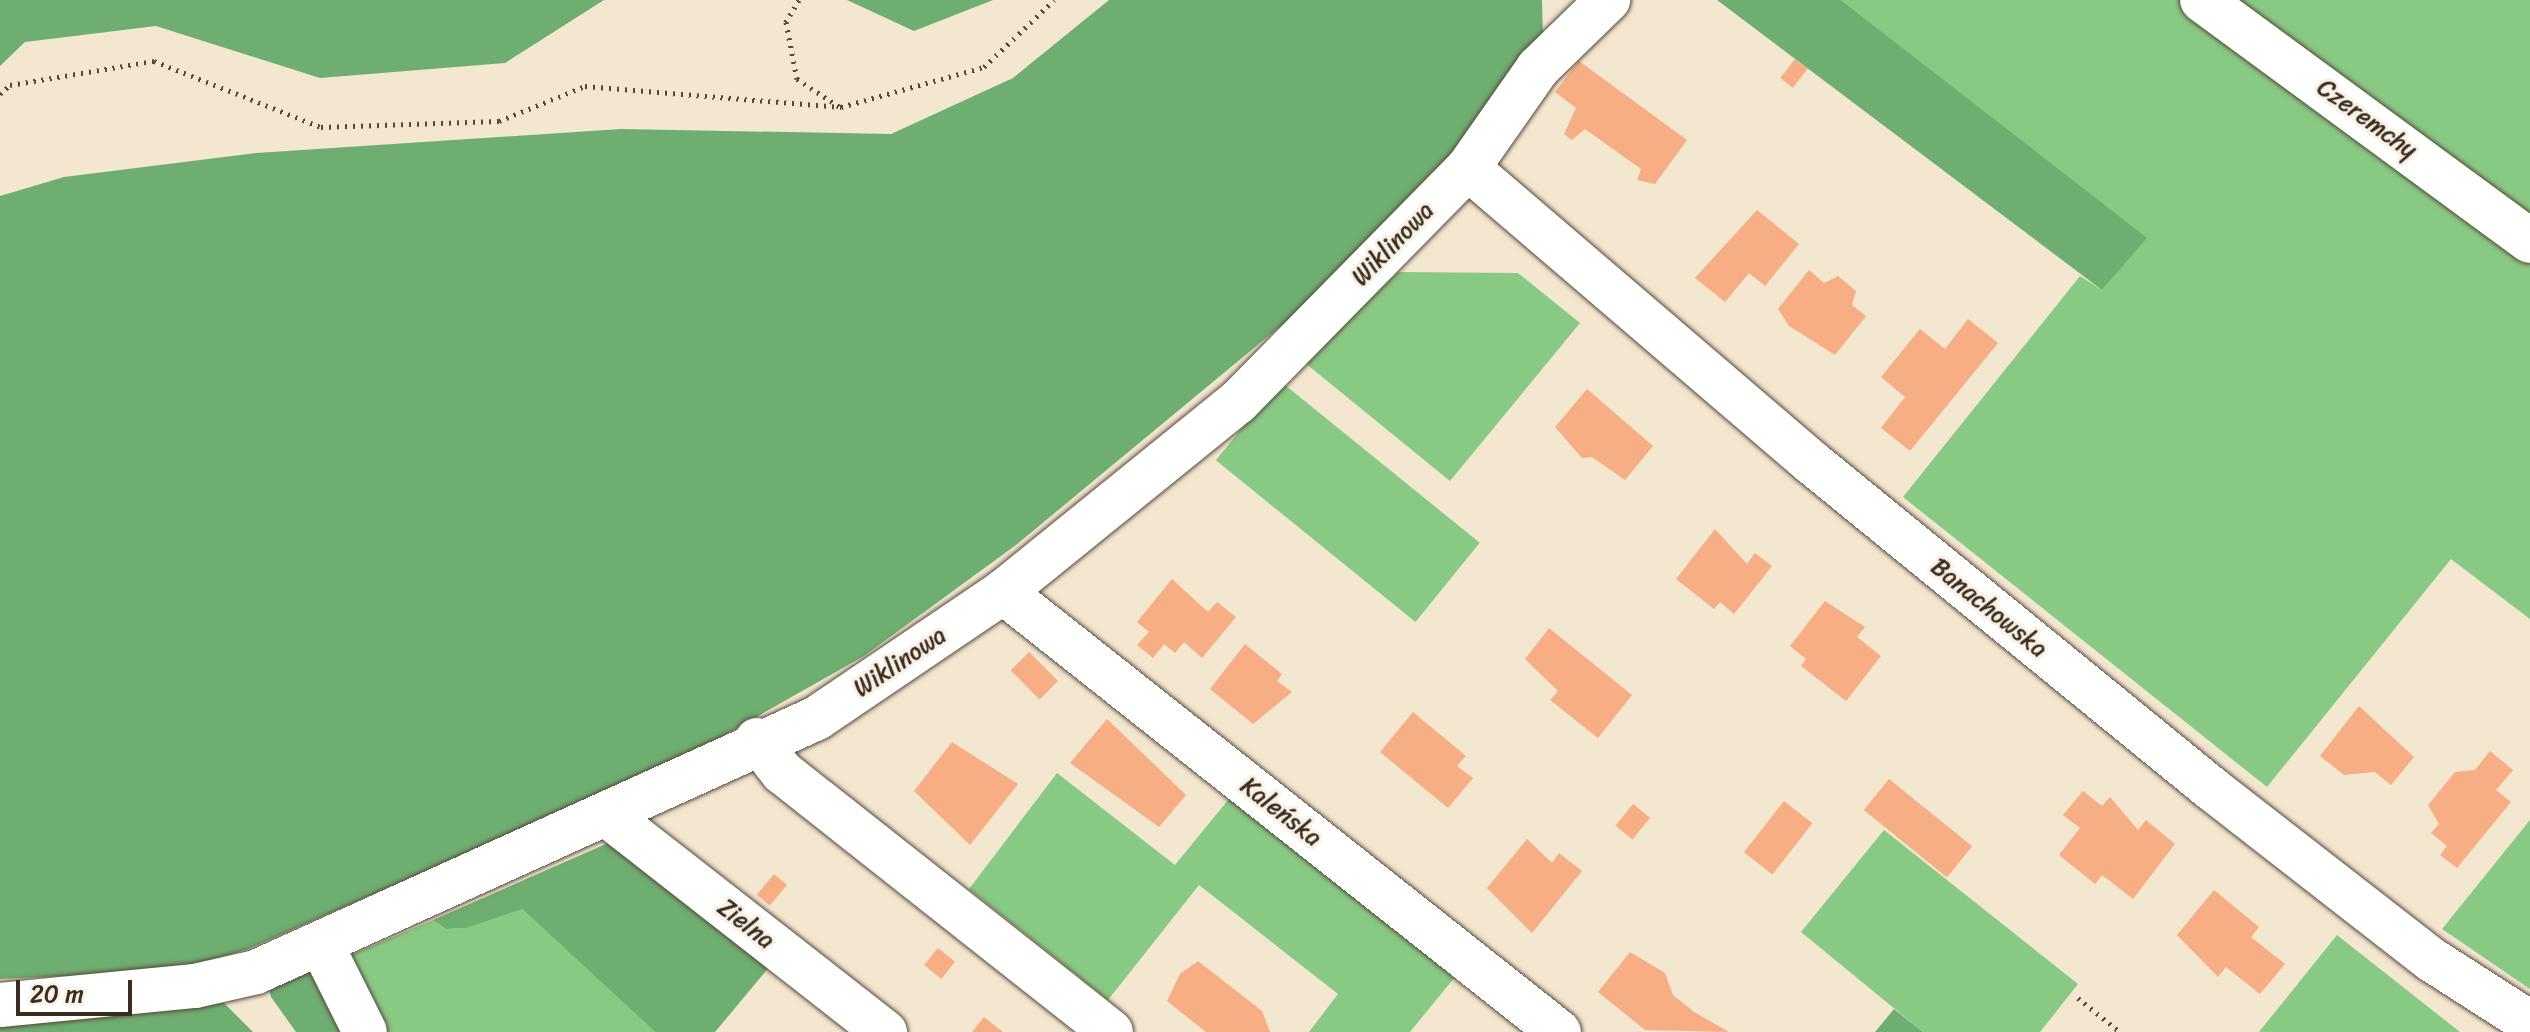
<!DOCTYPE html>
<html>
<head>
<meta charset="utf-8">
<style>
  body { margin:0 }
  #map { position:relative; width:2530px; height:1032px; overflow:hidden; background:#f3e7d0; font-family:Sriracha,sans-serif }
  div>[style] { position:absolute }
  .green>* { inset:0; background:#88ca83; transform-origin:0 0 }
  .forest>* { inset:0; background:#6eae71 }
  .building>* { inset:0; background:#f7ae85; transform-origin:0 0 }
  .path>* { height:5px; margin-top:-2.5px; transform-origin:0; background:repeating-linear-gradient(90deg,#574639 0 2px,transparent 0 8px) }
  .roads { filter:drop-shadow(0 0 2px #574639) drop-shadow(0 0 2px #574639) }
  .minor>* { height:44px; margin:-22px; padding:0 22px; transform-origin:22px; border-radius:22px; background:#fff }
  span { translate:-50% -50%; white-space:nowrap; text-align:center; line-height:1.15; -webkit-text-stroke:7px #f7f3e8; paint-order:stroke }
  .street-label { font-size:24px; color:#3b2a1e }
  .scale { position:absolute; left:16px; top:980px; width:116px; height:36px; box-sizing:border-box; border:4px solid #3b2a1e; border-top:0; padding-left:10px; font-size:24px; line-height:28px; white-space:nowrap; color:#3b2a1e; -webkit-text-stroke:6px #f7f3e8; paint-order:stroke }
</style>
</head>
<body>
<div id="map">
  <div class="green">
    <div style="clip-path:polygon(1841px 0,2530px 0,2530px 619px,2451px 559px,2267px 787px,1903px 497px,2080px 276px,2102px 290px,2146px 238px)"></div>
    <div style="clip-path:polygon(1399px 272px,1518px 273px,1580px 323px,1450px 481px,1299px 358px)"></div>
    <div style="left:1280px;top:381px;width:257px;height:102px;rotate:39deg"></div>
    <div style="clip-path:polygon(1057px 773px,1175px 865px,1233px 794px,1459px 972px,1410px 1032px,1309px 1032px,1338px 994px,1199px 885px,1108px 1000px,969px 889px)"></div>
    <div style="clip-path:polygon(2530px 820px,2530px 989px,2442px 929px)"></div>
    <div style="clip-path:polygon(1884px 830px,2078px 984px,2040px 1032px,1923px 1032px,1801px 932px)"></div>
    <div style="clip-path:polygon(511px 907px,522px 909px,655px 1032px,387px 1032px,367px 1012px,344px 958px,433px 920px,446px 929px,466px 928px)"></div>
    <div style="clip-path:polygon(2337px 935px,2460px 1032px,2259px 1032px)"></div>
  </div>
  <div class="forest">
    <div style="clip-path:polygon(0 0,604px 0,505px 63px,320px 78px,156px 26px,25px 42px,0 66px)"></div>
    <div style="clip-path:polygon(847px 0,993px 0,914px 31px)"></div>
    <div style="clip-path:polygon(1109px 0,1542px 0,1543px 37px,1470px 141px,1301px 309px,1016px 545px,864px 656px,684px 758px,248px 949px,175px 971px,0 979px,0 196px,64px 177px,257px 153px,621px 129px,891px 134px,1013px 78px)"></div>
    <div style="clip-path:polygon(1717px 0,1841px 0,2147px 238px,2102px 290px)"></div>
    <div style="clip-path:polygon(615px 840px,776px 959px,715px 1032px,655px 1032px,522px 909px,466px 928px,446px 929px,433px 920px)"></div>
    <div style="clip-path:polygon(318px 967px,349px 1032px,296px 1032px,271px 997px,268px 985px)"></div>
    <div style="clip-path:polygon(218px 997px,253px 1032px,0 1032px,0 1024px)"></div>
    <div style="clip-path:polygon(1894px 1009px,1923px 1032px,1875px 1032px)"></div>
  </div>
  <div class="building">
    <div style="left:1795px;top:59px;width:16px;height:24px;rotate:38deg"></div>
    <div style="clip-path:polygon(1579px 61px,1687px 140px,1655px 184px,1637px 180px,1641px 169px,1585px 129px,1572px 140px,1564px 134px,1576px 108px,1555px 92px)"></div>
    <div style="clip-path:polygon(1757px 210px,1799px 244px,1765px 286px,1749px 273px,1725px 302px,1695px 278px)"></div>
    <div style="clip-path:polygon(1809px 270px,1824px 283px,1838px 276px,1856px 291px,1852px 305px,1866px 316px,1835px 355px,1789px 326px,1778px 309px)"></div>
    <div style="clip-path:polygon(1968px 319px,1998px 343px,1910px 451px,1881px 428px,1905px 397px,1881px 377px,1920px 329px,1945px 349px)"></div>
    <div style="clip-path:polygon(1587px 389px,1653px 446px,1625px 480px,1592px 457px,1582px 458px,1555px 427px)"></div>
    <div style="clip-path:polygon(1715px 529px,1747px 564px,1755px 553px,1772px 566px,1734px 614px,1720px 602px,1714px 609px,1676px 579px)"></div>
    <div style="clip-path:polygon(1172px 579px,1208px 612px,1217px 602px,1236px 617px,1202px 658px,1184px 642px,1175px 653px,1164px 644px,1153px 658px,1137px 645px,1149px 632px,1137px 622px)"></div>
    <div style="clip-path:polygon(1825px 601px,1865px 627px,1857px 637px,1881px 656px,1846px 701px,1801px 666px,1806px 659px,1790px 646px)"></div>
    <div style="clip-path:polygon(1549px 628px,1632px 695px,1598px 738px,1550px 700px,1558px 691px,1525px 659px)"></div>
    <div style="clip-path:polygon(1245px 644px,1282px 674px,1277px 681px,1292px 692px,1253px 724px,1210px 689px)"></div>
    <div style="left:1029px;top:652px;width:41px;height:26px;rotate:45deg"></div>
    <div style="clip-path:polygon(2359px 706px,2414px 757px,2391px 785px,2375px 772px,2344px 775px,2320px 756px)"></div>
    <div style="clip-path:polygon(1413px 712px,1466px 756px,1457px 766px,1473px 778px,1448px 808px,1380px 752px)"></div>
    <div style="clip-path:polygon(1107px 719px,1186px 795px,1159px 827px,1070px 763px)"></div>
    <div style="clip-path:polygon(952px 742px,1018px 784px,970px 845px,914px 791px)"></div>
    <div style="clip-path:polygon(2490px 751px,2513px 770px,2496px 790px,2511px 802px,2457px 868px,2440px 855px,2447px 846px,2431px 833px,2439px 824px,2428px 805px,2455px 772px,2475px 770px)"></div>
    <div style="left:1889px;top:779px;width:107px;height:40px;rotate:39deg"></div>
    <div style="clip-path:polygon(2083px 791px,2102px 806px,2110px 797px,2138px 830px,2146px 820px,2175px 844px,2133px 899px,2102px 875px,2095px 884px,2059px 855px,2080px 828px,2063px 815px)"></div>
    <div style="left:1784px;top:801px;width:36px;height:65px;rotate:38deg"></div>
    <div style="left:1633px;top:804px;width:22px;height:28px;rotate:39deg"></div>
    <div style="clip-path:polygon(1527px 839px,1552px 863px,1559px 853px,1582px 871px,1532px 933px,1487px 888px)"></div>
    <div style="left:774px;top:874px;width:17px;height:27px;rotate:40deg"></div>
    <div style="clip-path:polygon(2214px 890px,2259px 927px,2251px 937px,2285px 964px,2260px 994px,2226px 967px,2218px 977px,2177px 935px)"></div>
    <div style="left:938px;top:948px;width:22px;height:22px;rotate:39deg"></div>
    <div style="clip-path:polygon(1630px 952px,1665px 973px,1673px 995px,1694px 1012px,1729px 1032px,1645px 1030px,1598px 992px)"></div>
    <div style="clip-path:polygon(1198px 961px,1262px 1011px,1270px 1032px,1206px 1032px,1167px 1001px,1180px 974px)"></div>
    <div style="clip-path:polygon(984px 1017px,1003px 1032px,972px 1032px)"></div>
  </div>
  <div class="path">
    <div style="left:799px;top:0;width:26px;rotate:121deg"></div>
    <div style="left:786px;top:22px;width:58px;rotate:79.1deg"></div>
    <div style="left:797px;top:79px;width:51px;rotate:33.1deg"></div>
    <div style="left:0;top:94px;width:13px;rotate:-42deg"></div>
    <div style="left:10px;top:85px;width:146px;rotate:-9.5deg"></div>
    <div style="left:154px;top:61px;width:180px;rotate:21.6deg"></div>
    <div style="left:321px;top:127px;width:178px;rotate:-1.9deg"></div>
    <div style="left:499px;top:121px;width:93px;rotate:-22.1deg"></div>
    <div style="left:585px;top:86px;width:257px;rotate:4.7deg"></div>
    <div style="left:841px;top:107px;width:148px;rotate:-15.6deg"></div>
    <div style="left:984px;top:67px;width:97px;rotate:-43.7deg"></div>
    <div style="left:2078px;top:998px;width:54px;rotate:39deg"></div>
  </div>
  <div class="roads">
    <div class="minor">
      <div style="left:2202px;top:0;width:407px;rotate:36.3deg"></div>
      <div style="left:1468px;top:168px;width:452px;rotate:40.6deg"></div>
      <div style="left:1811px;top:462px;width:517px;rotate:39.2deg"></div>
      <div style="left:2212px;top:789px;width:279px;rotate:37.9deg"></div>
      <div style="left:2432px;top:960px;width:117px;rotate:32.7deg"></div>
      <div style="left:1003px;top:592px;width:709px;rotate:38.36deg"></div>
      <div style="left:757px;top:740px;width:41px;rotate:52deg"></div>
      <div style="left:782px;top:772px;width:419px;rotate:38.3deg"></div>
      <div style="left:607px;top:815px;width:353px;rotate:38deg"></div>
      <div style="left:321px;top:944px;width:98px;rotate:63.4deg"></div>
      <div style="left:0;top:1005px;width:196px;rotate:-5.6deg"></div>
      <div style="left:195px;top:986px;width:63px;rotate:-12.9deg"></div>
      <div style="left:256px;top:972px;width:616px;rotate:-24.36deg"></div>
      <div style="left:817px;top:718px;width:225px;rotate:-34.1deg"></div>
      <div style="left:1003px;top:592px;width:302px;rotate:-39deg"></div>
      <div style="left:1238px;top:402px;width:328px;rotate:-45.5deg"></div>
      <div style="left:1468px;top:168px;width:122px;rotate:-55deg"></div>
      <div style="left:1538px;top:68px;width:98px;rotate:-44.2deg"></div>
    </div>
  </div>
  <div class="street-label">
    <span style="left:2367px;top:119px;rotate:36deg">Czeremchy</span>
    <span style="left:1393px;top:244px;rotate:-46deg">Wiklinowa</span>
    <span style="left:1989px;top:608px;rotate:39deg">Banachowska</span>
    <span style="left:900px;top:662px;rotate:-34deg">Wiklinowa</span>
    <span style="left:1281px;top:812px;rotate:38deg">Kaleńska</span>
    <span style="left:746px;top:924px;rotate:38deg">Zielna</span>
  </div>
  <div class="scale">20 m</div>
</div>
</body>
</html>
